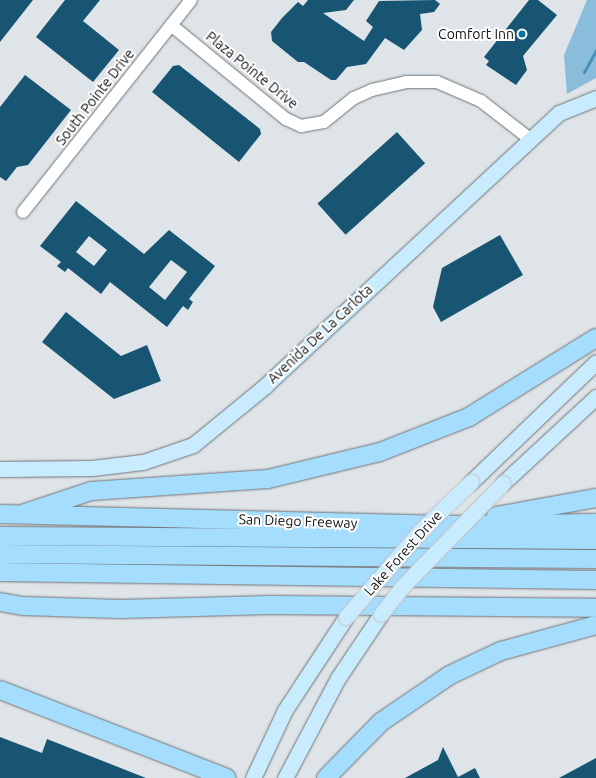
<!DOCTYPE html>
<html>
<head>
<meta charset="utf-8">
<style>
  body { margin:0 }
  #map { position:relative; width:596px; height:778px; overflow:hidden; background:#dee4e8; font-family:Ubuntu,sans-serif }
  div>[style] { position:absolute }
  .green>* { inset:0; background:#8abddc }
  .stream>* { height:3px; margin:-1.5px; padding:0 1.5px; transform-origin:1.5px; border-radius:1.5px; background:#4591ba }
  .building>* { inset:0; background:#185573; transform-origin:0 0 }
  .roads { filter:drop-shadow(0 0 1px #6f7478) drop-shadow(0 0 1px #6f7478) }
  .minor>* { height:12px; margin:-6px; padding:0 6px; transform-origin:6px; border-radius:6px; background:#fff }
  .major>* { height:15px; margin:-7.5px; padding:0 7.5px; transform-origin:7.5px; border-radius:7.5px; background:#c9ebfe }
  .highway>* { height:18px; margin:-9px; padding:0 9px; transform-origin:9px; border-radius:9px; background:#a5ddfe }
  .bridges { filter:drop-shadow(0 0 1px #c1c1c1) drop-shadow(0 0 1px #c1c1c1) }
  .major-bridge>* { height:15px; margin:-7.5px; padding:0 7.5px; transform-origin:7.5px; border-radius:7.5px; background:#c9ebfe }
  .dots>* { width:11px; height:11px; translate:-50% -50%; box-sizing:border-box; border:2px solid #fff; border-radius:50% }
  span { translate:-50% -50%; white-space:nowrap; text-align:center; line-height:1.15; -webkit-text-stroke:4px #fff; paint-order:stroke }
  .poi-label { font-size:14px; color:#0f1112 }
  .right { translate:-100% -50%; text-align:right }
  .street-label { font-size:14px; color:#0f1112 }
</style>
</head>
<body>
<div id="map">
  <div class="green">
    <div style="clip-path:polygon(587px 0,596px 0,596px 78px,567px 94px,564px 55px)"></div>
  </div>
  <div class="stream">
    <div style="left:584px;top:72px;width:25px;rotate:-61deg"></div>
  </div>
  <div class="building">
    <div style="clip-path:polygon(0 0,33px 0,0 42px)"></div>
    <div style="clip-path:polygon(65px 0,100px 0,83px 21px,119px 50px,93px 82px,36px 37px)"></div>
    <div style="clip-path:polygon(308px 0,354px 0,346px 10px,323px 13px,364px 41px,373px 27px,366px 21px,379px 1px,435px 0,440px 4px,434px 12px,420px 14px,422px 30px,404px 50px,385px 38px,366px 64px,347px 67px,336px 80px,331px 80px,304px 62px,298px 62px,272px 41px,271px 32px,282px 18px,298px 2px,303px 6px)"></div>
    <div style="clip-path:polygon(529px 0,538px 0,557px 15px,523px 56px,527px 70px,516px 85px,486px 65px,489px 61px,484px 57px)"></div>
    <div style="clip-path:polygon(179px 65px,260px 129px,261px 134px,239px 162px,152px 92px,173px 66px)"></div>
    <div style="clip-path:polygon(25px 75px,71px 110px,28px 165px,17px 167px,6px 181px,0 177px,0 107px)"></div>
    <div style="left:397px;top:132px;width:42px;height:107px;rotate:48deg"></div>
    <div style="clip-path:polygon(evenodd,76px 201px,144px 254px,169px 230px,215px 266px,189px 299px,193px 302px,188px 310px,183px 306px,167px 327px,110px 282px,101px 294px,68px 268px,65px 272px,57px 266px,61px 262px,40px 246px,76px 201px,89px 236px,107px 250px,94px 266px,76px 252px,89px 236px,76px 201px,171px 260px,187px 272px,165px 300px,149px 287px,171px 260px)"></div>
    <div style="clip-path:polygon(500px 235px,523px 275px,441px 322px,433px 307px,442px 268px)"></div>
    <div style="clip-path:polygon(66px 312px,121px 356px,147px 345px,161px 381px,114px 399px,42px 342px)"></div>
    <div style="clip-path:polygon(0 737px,42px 753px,47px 739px,146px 778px,0 778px)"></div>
    <div style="clip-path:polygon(443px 747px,458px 777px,475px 768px,480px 778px,405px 778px,438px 760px)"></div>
    <div style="clip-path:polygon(596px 758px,596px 778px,559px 778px)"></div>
  </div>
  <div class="roads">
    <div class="minor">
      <div style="left:171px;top:25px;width:149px;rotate:39.3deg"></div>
      <div style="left:286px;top:119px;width:17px;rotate:25deg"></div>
      <div style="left:301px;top:126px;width:23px;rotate:-10deg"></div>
      <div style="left:324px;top:122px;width:38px;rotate:-39deg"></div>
      <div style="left:354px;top:98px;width:20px;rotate:-24deg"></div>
      <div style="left:372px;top:90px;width:35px;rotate:-13deg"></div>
      <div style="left:406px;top:82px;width:31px"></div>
      <div style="left:437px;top:82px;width:48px;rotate:23.4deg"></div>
      <div style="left:481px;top:101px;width:62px;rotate:37.8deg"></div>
      <div style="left:23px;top:212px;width:270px;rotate:-51.6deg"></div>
    </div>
    <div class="major">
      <div style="left:0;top:469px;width:92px;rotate:-0.6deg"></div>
      <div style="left:92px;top:468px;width:51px;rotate:-6.7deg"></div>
      <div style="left:143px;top:462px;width:53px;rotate:-18.8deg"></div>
      <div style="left:193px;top:445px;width:93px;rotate:-39.3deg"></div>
      <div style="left:265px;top:386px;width:401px;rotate:-42.9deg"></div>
      <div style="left:559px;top:113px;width:40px;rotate:-22deg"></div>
      <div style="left:471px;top:482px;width:173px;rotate:-43.8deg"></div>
      <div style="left:503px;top:483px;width:127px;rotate:-42.8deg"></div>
      <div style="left:253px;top:778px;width:75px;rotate:-64.8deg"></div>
      <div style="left:285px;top:710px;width:111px;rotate:-56.7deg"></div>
      <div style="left:285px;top:778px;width:113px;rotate:-62.1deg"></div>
      <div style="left:338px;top:678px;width:77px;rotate:-56.1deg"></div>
    </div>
    <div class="highway">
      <div style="left:0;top:514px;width:446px;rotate:1.4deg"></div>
      <div style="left:446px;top:525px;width:150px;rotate:-0.8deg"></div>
      <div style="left:22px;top:514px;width:73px;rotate:-18.4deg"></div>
      <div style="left:91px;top:491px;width:177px;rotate:-3.9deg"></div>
      <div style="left:268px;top:479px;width:115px;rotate:-13.6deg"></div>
      <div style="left:380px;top:452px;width:96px;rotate:-21.5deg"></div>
      <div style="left:469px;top:417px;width:150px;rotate:-31.9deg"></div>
      <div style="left:496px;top:516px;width:102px;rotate:-10.2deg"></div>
      <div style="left:0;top:536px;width:596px;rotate:0.38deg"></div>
      <div style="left:0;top:554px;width:596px;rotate:0.48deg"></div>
      <div style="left:0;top:572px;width:596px;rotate:0.77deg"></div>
      <div style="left:0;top:602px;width:23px;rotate:10deg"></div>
      <div style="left:23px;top:606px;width:97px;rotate:1.8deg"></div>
      <div style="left:120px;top:609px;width:150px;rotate:-1.5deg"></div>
      <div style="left:270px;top:605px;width:326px;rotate:0.5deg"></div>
      <div style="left:0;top:690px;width:243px;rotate:21.2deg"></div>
      <div style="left:326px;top:778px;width:78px;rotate:-45.5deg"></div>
      <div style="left:381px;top:722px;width:83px;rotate:-34.3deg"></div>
      <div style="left:450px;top:675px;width:56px;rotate:-25.2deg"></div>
      <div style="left:501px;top:651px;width:98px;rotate:-15.3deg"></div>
    </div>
  </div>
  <div class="bridges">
    <div class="major-bridge">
      <div style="left:381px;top:614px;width:33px;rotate:-52deg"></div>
      <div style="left:401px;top:588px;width:146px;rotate:-45.8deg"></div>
      <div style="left:346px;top:617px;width:113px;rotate:-49.3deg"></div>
      <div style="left:420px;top:531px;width:71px;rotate:-43.9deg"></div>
    </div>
  </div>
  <div class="dots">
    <div style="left:522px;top:34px;background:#0b74a0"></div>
  </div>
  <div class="poi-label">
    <span class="right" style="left:514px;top:34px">Comfort Inn</span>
  </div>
  <div class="street-label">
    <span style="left:252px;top:70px;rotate:39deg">Plaza Pointe Drive</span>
    <span style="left:95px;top:97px;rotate:-52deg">South Pointe Drive</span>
    <span style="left:320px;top:334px;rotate:-43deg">Avenida De La Carlota</span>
    <span style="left:298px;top:521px;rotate:2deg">San Diego Freeway</span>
    <span style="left:403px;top:553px;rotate:-48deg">Lake Forest Drive</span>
  </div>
</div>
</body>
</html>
